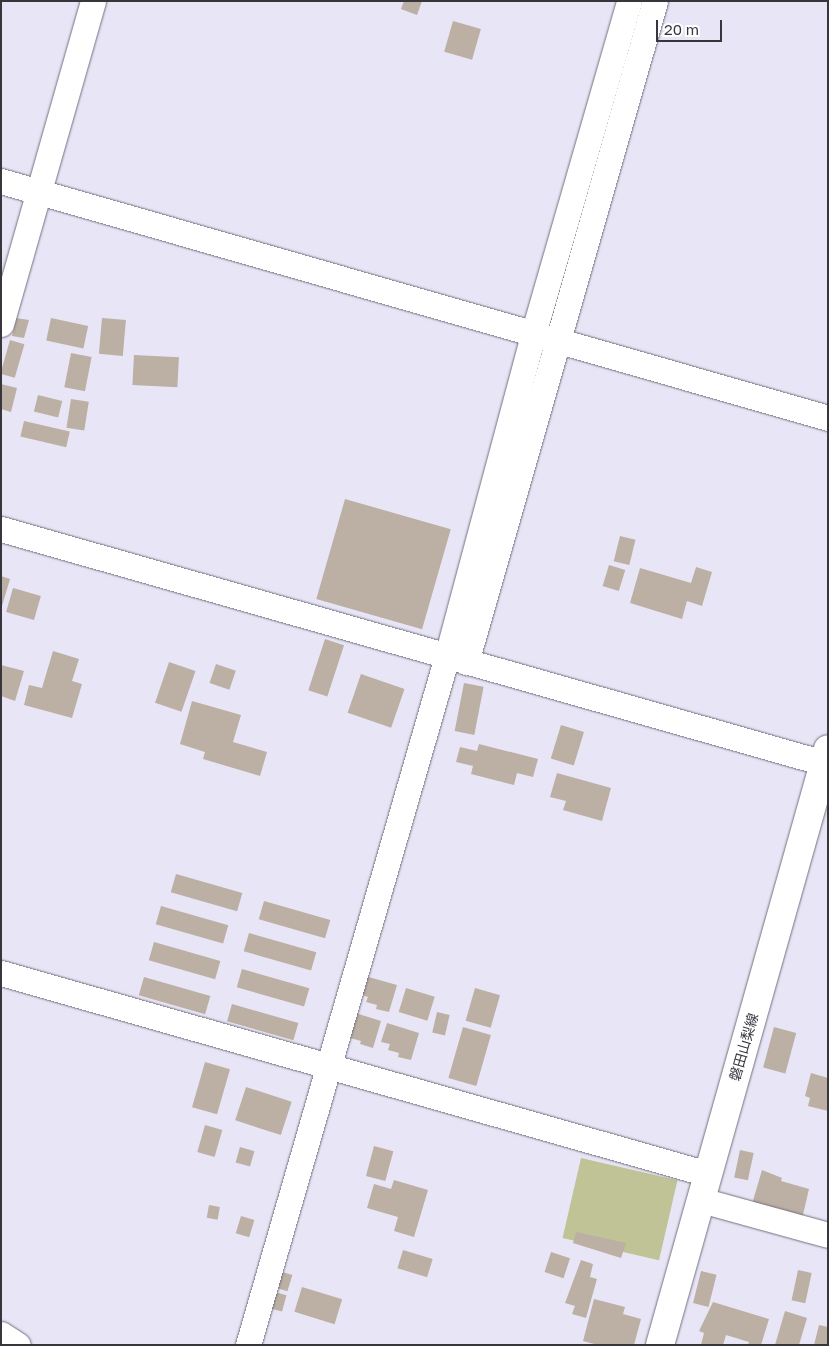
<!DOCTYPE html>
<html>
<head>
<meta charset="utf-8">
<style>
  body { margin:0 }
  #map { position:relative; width:829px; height:1346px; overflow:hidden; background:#e8e5f6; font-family:"Golos Text","Noto Sans JP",sans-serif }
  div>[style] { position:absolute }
  .green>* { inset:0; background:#bfc395; transform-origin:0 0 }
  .stream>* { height:7px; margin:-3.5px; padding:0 3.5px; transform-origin:3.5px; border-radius:3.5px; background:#5fabce }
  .building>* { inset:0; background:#bcafa3; transform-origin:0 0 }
  .roads { filter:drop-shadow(0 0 1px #73707f) drop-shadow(0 0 1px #73707f) }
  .street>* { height:25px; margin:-12.5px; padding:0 12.5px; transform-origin:12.5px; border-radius:12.5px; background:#fff }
  .secondary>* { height:28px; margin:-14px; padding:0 14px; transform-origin:14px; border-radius:14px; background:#fff }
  span { translate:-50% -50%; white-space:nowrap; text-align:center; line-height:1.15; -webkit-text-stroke:4px #fff; paint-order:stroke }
  .street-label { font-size:14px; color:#37363d }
  .frame { position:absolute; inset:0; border:2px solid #37363d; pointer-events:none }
  .scale { position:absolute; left:656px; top:20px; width:66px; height:22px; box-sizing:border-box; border:2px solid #37363d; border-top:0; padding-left:6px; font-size:15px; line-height:18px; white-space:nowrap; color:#37363d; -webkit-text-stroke:4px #fff; paint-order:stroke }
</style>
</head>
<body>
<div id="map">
  <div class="green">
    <div style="left:581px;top:1158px;width:99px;height:82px;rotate:13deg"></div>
  </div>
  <div class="stream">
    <div style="left:547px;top:334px;width:346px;rotate:-74.1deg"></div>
  </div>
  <div class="building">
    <div style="clip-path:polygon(404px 1px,422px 1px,417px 15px,401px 9px)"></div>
    <div style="left:453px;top:21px;width:29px;height:32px;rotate:16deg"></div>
    <div style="clip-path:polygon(16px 318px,29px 320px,24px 338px,12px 336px)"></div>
    <div style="left:51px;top:318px;width:38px;height:23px;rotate:12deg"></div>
    <div style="left:102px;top:318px;width:24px;height:36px;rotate:5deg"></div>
    <div style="left:10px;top:340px;width:15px;height:35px;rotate:16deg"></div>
    <div style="left:71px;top:353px;width:21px;height:35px;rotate:11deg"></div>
    <div style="left:134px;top:355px;width:45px;height:30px;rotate:3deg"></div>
    <div style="clip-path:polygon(1px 384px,17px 388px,11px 412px,1px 409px)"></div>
    <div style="left:38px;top:395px;width:25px;height:17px;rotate:14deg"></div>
    <div style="left:71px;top:399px;width:18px;height:29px;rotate:9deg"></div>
    <div style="left:24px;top:421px;width:47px;height:16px;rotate:13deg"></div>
    <div style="left:345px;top:499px;width:110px;height:104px;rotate:16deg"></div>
    <div style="left:620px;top:536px;width:16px;height:26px;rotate:14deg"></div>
    <div style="left:609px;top:565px;width:17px;height:22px;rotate:17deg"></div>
    <div style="clip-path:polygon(696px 567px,712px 572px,702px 606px,687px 601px,682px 619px,630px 603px,640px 568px,691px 583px)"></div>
    <div style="clip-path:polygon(1px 576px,10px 579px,2px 606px,1px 606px)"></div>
    <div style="left:13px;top:588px;width:29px;height:25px;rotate:16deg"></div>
    <div style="left:325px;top:639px;width:20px;height:54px;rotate:18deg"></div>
    <div style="clip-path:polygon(53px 651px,79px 659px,72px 681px,82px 684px,72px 718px,24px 705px,29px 685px,42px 688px)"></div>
    <div style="left:169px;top:662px;width:28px;height:43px;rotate:19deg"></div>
    <div style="left:216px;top:664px;width:21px;height:20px;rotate:19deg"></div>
    <div style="clip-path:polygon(1px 665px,24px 671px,15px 701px,1px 696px)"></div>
    <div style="left:361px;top:674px;width:46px;height:41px;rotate:19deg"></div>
    <div style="left:464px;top:683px;width:20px;height:49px;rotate:11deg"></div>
    <div style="clip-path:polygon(192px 701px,241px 715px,233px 742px,267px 752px,260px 776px,203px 759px,205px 752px,180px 744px)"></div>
    <div style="left:561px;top:725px;width:24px;height:35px;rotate:17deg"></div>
    <div style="clip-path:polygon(479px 744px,538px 759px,533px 777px,517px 773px,514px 785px,471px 774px,473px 766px,456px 762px,460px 747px,477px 751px)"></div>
    <div style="clip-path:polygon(557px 773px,611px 788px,602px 821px,563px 810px,566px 801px,550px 797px)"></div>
    <div style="left:176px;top:874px;width:69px;height:19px;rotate:16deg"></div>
    <div style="left:264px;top:901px;width:69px;height:19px;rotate:16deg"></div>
    <div style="left:161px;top:906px;width:70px;height:19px;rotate:16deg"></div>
    <div style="left:249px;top:933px;width:70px;height:19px;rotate:16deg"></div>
    <div style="left:154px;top:942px;width:69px;height:19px;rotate:16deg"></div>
    <div style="left:242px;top:969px;width:70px;height:19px;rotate:16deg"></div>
    <div style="clip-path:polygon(365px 976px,397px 985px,389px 1012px,376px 1009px,377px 1005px,366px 1002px,368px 997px,359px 994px)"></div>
    <div style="left:144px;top:977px;width:69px;height:19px;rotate:16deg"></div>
    <div style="left:406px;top:988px;width:30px;height:25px;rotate:17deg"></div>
    <div style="left:475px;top:988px;width:26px;height:34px;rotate:16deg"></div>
    <div style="left:232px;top:1004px;width:69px;height:18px;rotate:16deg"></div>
    <div style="clip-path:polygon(349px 1011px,381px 1021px,373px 1048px,360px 1044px,361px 1041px,350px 1038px,352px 1032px,343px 1030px)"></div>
    <div style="left:437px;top:1012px;width:13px;height:21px;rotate:13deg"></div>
    <div style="clip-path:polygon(387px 1023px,419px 1033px,411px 1060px,398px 1057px,399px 1053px,388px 1050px,390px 1044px,381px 1042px)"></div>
    <div style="left:463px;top:1027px;width:29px;height:53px;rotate:16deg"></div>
    <div style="left:774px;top:1027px;width:23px;height:42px;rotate:15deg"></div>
    <div style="left:205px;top:1062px;width:26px;height:47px;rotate:16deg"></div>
    <div style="clip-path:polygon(811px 1073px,828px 1078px,828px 1111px,808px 1106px,810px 1098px,805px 1096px)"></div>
    <div style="left:246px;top:1087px;width:48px;height:35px;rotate:18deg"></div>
    <div style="left:205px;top:1125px;width:18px;height:28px;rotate:16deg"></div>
    <div style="left:374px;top:1146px;width:20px;height:31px;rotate:15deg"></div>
    <div style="left:240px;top:1147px;width:15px;height:16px;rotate:16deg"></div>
    <div style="left:740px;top:1150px;width:14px;height:28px;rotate:12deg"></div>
    <div style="clip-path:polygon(762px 1170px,782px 1178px,781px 1181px,809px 1189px,802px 1219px,752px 1204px)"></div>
    <div style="clip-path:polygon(394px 1180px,428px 1190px,414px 1237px,394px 1231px,398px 1217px,367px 1208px,374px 1184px,391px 1189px)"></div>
    <div style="left:209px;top:1205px;width:11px;height:13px;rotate:10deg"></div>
    <div style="left:241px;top:1216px;width:14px;height:18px;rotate:17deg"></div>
    <div style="clip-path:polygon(576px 1232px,626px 1243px,621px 1258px,573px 1243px)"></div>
    <div style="left:403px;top:1250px;width:31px;height:19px;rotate:17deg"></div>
    <div style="left:551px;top:1252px;width:20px;height:21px;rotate:18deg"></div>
    <div style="clip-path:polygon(581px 1260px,593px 1264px,590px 1277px,597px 1279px,586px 1318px,572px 1314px,575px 1306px,565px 1303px)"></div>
    <div style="left:798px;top:1270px;width:14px;height:31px;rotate:12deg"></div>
    <div style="left:279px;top:1271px;width:14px;height:17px;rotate:17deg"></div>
    <div style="left:701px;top:1271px;width:16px;height:33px;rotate:14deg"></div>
    <div style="left:302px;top:1287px;width:42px;height:26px;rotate:17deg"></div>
    <div style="left:271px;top:1291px;width:16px;height:17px;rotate:15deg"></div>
    <div style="clip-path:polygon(594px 1299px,625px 1307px,623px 1314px,641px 1319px,634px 1345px,598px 1345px,583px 1341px)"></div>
    <div style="clip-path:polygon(713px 1302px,769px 1319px,761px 1345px,748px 1345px,749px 1342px,726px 1335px,723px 1345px,701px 1345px,704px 1333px,699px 1331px)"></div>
    <div style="clip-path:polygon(785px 1311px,807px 1318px,799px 1345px,775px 1345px)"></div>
    <div style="clip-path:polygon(819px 1325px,828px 1327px,828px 1345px,814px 1345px)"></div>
  </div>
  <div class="roads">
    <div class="street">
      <div style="left:1px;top:181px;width:860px;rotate:15.99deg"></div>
      <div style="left:1px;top:324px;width:336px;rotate:-74.1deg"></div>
      <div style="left:1px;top:529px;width:856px;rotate:15.87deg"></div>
      <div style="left:466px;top:662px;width:687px;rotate:-74.04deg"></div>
      <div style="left:1px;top:973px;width:735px;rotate:15.87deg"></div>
      <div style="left:701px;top:1200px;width:132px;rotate:15.4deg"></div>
      <div style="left:1px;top:1334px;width:20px;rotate:33deg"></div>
      <div style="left:248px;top:1345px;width:717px;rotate:-73.89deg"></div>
      <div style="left:447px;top:656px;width:336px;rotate:-75deg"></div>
      <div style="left:534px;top:331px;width:343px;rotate:-73.9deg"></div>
    </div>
    <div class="secondary">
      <div style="left:660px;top:1345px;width:619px;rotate:-74.26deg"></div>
    </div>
  </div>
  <div class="street-label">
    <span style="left:744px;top:1047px;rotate:-74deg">磐田山梨線</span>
  </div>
  <div class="frame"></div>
  <div class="scale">20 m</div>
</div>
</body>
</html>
